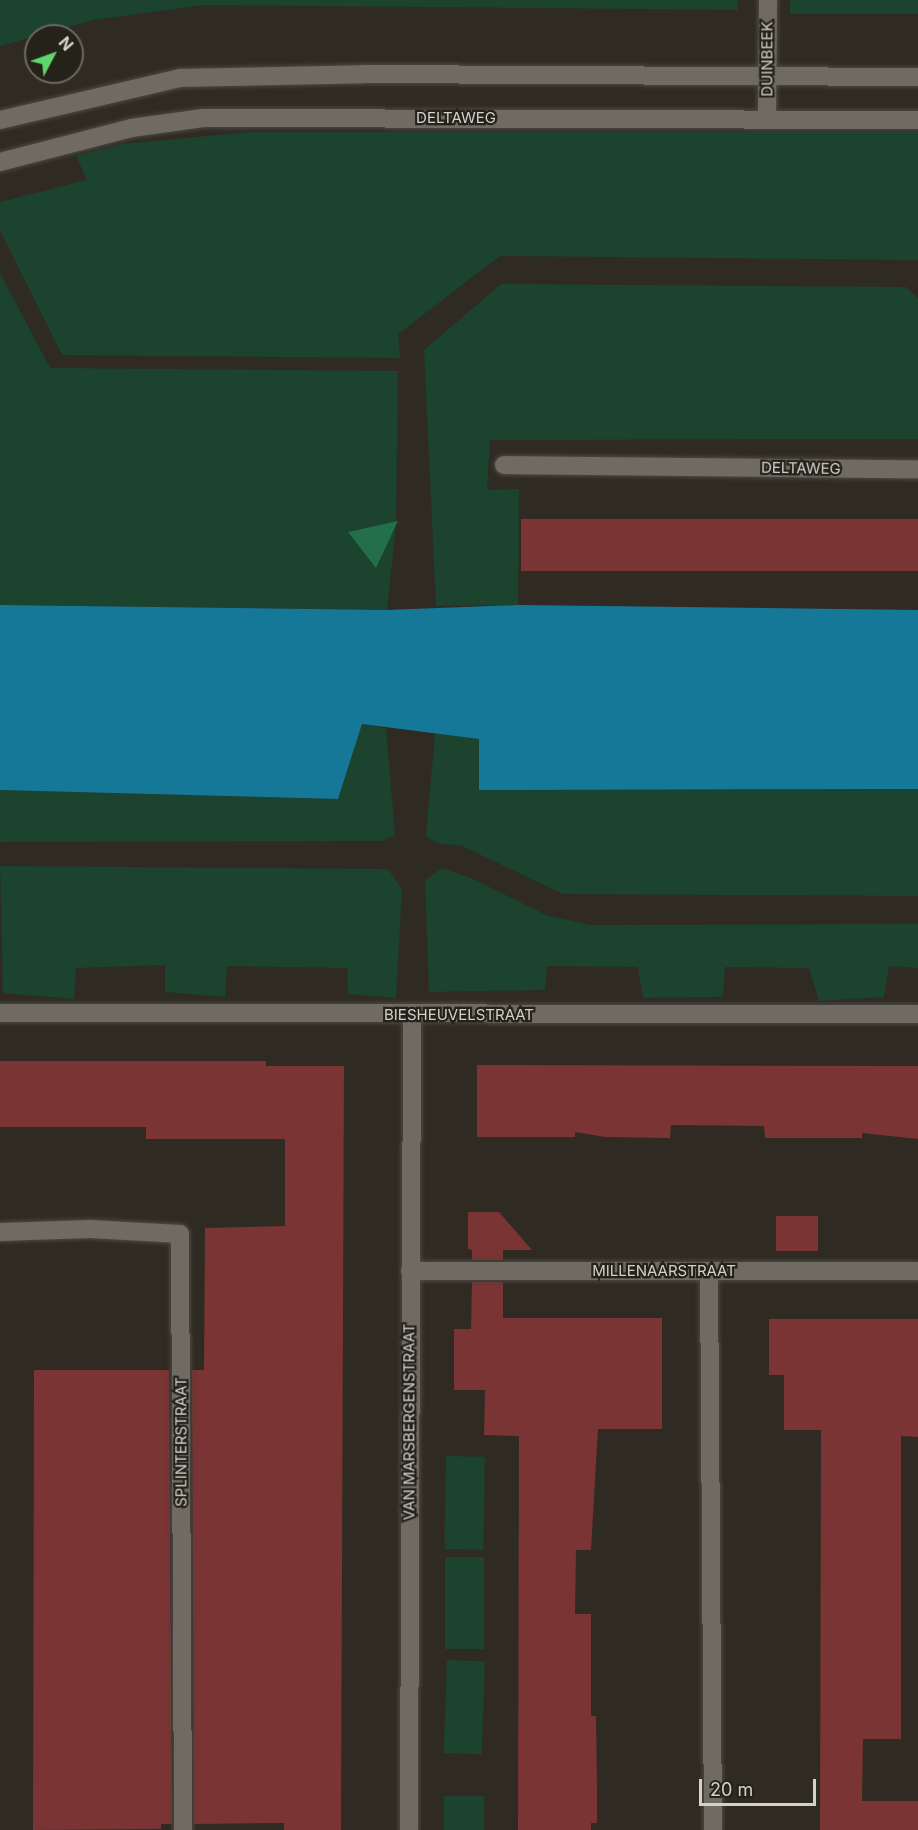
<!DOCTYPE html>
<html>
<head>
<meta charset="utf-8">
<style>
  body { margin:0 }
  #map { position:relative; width:918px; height:1830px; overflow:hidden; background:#2f2b23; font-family:Inter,sans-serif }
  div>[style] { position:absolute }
  .green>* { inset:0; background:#1b432d; transform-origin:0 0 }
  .forest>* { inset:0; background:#226f49 }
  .water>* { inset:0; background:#167899 }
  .building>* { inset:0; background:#793433; transform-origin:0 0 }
  .roads { filter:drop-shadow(0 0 2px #4c4942) drop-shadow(0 0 2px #4c4942) }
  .minor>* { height:18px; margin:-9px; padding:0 9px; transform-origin:9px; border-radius:9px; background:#6f6b62 }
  span { translate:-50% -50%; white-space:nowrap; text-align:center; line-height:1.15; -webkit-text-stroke:4.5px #25221a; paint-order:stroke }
  .street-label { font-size:15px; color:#d3d1cc }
  .north { position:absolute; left:24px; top:24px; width:60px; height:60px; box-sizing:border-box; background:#25221a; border:2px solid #6b6861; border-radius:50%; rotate:49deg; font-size:16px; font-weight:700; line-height:24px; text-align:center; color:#d3d1cc }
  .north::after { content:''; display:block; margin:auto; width:21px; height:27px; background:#60d56b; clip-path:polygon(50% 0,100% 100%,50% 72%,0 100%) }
  .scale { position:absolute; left:699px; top:1779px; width:117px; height:27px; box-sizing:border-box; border:3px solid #d3d1cc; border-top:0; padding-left:8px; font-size:18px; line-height:21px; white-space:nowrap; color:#d3d1cc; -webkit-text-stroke:4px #25221a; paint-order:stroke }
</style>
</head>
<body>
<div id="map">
  <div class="green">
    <div style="clip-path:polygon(0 0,737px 0,738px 10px,204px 5px,93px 20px,0 46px)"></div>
    <div style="left:790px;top:0;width:128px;height:14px"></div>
    <div style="clip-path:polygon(250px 132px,918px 132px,918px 260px,500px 256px,398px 334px,400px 358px,62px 355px,0 230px,0 202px,87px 180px,76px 156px,121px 144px)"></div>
    <div style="clip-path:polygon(0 273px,50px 368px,398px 371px,396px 525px,387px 610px,0 605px)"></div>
    <div style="clip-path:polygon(501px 284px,906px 287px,918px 298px,918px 439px,490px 440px,487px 490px,519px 489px,518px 605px,436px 606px,424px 350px)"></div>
    <div style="clip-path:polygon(362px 724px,386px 728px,395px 835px,381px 841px,0 842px,0 790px,338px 799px)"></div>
    <div style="clip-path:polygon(435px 733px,479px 739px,479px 790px,918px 789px,918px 896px,563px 894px,462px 846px,438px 843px,426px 836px)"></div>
    <div style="clip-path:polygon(0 866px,388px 869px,402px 889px,396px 998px,348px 994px,347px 968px,227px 966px,225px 997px,165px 992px,165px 965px,76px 968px,74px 999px,3px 993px)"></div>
    <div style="clip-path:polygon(442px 868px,471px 878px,548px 916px,591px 925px,918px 924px,918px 968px,889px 966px,884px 997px,819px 1001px,809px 968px,725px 967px,723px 997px,643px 998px,638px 967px,547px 966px,545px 990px,429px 992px,425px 881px)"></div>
    <div style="left:446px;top:1456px;width:39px;height:93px;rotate:1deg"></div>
    <div style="left:445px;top:1557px;width:39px;height:92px"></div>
    <div style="left:447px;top:1660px;width:38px;height:93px;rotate:2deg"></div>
    <div style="left:484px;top:1796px;width:34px;height:40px;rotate:90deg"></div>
  </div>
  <div class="forest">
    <div style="clip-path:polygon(398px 521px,396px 525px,376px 568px,348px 532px)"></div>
  </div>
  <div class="water">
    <div style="clip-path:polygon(0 605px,387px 610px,518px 605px,918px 610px,918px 789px,479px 790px,479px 739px,362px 724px,338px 799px,0 790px)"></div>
  </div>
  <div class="building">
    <div style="left:521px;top:519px;width:397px;height:52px"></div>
    <div style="clip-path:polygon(0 1061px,266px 1061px,266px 1066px,344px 1066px,341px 1830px,284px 1830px,284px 1823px,194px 1824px,192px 1370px,204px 1370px,205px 1228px,285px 1226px,285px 1139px,146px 1139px,146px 1127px,0 1127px)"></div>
    <div style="clip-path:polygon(477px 1065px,918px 1066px,918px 1139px,862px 1133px,862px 1138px,765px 1138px,764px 1126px,671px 1125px,670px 1138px,605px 1137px,575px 1132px,575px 1137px,477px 1137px)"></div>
    <div style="clip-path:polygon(468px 1212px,499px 1212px,532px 1250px,503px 1250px,503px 1260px,472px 1260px,472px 1250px,468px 1249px)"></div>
    <div style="left:776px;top:1216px;width:42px;height:35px"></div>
    <div style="clip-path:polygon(472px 1282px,503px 1282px,503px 1318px,662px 1318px,662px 1429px,598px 1429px,591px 1550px,576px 1550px,575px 1614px,591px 1614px,591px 1716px,596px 1716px,597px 1785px,597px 1823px,591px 1823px,591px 1830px,518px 1830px,519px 1436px,484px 1435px,485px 1390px,454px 1390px,454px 1329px,471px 1329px)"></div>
    <div style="clip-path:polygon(769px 1319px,918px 1319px,918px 1437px,901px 1436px,901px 1739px,863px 1739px,862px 1801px,918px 1801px,918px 1830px,820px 1830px,821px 1430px,784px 1430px,784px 1375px,769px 1375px)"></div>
    <div style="clip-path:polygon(34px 1370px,169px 1370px,172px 1824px,161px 1824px,161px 1829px,33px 1830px)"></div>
  </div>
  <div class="roads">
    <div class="minor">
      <div style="left:767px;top:118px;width:118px;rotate:-89.5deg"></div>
      <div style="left:0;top:120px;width:185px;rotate:-13.1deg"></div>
      <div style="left:180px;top:78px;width:184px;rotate:-1.2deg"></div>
      <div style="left:364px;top:74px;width:554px;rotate:0.31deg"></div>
      <div style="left:0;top:162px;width:135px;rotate:-14.5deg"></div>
      <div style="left:131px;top:128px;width:73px;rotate:-7.9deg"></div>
      <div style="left:203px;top:118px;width:715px;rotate:0.16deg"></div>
      <div style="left:504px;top:465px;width:414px;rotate:0.6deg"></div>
      <div style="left:0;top:1013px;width:918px;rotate:0.06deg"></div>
      <div style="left:0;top:1232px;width:90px;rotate:-1.9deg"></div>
      <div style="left:90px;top:1229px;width:90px;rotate:3.2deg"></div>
      <div style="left:180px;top:1234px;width:596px;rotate:89.71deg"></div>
      <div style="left:410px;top:1271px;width:508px"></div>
      <div style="left:709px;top:1271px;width:559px;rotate:89.59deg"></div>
      <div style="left:409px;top:1830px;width:815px;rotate:-89.79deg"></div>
    </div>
  </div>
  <div class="street-label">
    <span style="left:767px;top:59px;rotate:-90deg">DUINBEEK</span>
    <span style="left:456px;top:118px">DELTAWEG</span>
    <span style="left:801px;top:468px;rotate:1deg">DELTAWEG</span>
    <span style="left:459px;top:1015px">BIESHEUVELSTRAAT</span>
    <span style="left:664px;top:1271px">MILLENAARSTRAAT</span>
    <span style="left:409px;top:1422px;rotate:-90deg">VAN MARSBERGENSTRAAT</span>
    <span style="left:181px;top:1442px;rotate:-90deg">SPLINTERSTRAAT</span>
  </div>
  <div class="north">N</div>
  <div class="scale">20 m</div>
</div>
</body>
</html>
